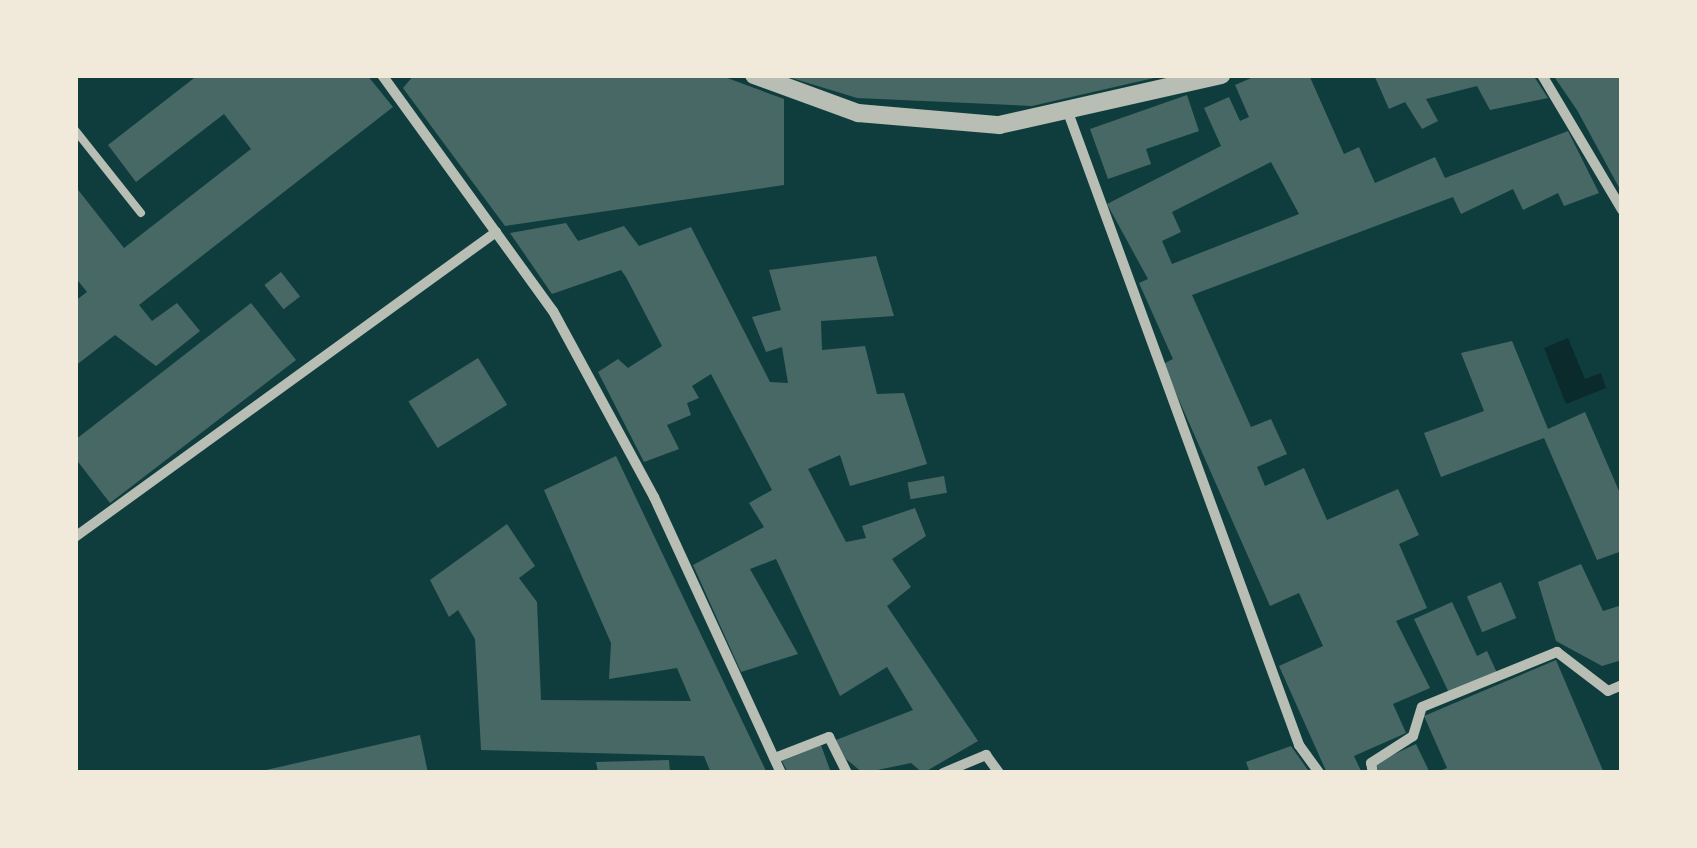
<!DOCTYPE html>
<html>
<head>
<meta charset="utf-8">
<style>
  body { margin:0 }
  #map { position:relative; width:1697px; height:848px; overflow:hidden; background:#0f3d3e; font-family:Rubik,sans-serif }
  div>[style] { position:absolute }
  .water>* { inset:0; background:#0a2a2b }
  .building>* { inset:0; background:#486865; transform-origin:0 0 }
  .service>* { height:8px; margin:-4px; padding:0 4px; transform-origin:4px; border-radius:4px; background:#b8beb3 }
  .minor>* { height:10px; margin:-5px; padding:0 5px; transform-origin:5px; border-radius:5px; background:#b8beb3 }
  .tertiary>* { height:18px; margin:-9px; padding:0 9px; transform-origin:9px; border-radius:9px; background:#b8beb3 }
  span { translate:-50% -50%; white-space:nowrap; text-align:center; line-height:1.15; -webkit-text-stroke:10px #f1e9da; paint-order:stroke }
  .frame { position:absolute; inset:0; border:78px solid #f1e9da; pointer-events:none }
</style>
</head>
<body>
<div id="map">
  <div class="water">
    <div style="clip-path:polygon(1568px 338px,1585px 379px,1601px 373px,1606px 388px,1566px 404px,1544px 348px)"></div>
  </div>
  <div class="building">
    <div style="clip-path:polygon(198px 75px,367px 75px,393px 107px,139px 305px,152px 321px,177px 303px,200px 331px,156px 366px,115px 335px,75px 366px,75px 301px,87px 292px,75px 277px,75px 186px,124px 248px,251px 149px,224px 114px,136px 182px,108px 145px)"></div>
    <div style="clip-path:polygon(414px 75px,719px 75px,784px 99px,784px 185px,505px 226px,403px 88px)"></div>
    <div style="clip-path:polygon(1167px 75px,1032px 106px,857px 98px,785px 76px)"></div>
    <div style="clip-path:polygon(evenodd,1258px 75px,1309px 75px,1344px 154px,1359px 147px,1375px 183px,1435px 157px,1445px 178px,1568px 131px,1599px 193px,1564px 206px,1558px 193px,1523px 210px,1513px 189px,1461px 214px,1453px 197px,1192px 295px,1251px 427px,1271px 419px,1287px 454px,1257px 467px,1265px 486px,1304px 468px,1327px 520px,1398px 489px,1419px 535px,1399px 544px,1427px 608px,1396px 621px,1430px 688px,1393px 704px,1406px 733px,1354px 756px,1362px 773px,1327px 773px,1279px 666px,1323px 646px,1299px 593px,1270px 606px,1163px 364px,1173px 359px,1139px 283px,1148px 279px,1107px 204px,1221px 146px,1204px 108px,1229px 97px,1240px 121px,1249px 117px,1235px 85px,1258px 75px,1271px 162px,1299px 214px,1172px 264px,1162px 241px,1181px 232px,1172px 212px,1271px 162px)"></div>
    <div style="clip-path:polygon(1374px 75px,1533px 75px,1548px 98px,1490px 110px,1477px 86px,1426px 99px,1438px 121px,1422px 129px,1405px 102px,1389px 109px)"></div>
    <div style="clip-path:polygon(1553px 75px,1622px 75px,1622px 193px,1577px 110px)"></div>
    <div style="clip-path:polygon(1187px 95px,1199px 131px,1146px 149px,1151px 164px,1108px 179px,1090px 129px)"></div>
    <div style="clip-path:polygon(566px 223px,578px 241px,624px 226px,639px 246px,691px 227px,770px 382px,788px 383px,782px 347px,766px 352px,752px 317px,781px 310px,769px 270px,876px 256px,894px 316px,821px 321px,822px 350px,865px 346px,877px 394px,904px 393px,927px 464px,850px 486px,840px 455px,808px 469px,846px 542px,866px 538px,862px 526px,915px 508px,926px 536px,892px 559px,911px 587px,887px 606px,978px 741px,923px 773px,911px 763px,863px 773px,846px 759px,836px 740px,913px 710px,887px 667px,840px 696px,776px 559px,750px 569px,798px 654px,741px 672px,693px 565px,764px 527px,749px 503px,772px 490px,711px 374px,692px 386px,699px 398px,687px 403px,691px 415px,667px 425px,679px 449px,644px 462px,598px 372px,618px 359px,628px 368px,662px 346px,626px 277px,621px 270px,552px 294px,510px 233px)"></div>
    <div style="left:281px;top:272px;width:31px;height:21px;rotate:52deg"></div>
    <div style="clip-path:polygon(251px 303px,296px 360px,110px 503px,75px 458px,75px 440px)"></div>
    <div style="clip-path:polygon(1512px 341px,1548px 429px,1585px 412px,1622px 498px,1622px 551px,1597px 560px,1544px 438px,1441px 477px,1424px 433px,1484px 411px,1461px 353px)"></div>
    <div style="left:478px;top:358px;width:55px;height:82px;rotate:58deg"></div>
    <div style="clip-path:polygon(616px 456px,684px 599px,767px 773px,711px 773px,704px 756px,481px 750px,475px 639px,458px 610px,449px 617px,430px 580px,507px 524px,535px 566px,519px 578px,537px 602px,541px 700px,691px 701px,677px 668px,609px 679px,611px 643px,544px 490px)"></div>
    <div style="left:944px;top:476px;width:17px;height:37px;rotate:80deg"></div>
    <div style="clip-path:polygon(1581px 564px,1603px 611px,1622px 605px,1622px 660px,1602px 666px,1556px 641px,1538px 582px)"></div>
    <div style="left:1501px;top:582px;width:39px;height:37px;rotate:67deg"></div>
    <div style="clip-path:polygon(1452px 602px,1477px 656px,1487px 651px,1497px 673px,1450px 695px,1414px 619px)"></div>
    <div style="clip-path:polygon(1556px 660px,1604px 773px,1435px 773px,1447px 768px,1424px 716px)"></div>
    <div style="clip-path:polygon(420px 735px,428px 773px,267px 773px,266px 770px)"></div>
    <div style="clip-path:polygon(1416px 744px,1430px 773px,1380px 773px,1375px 763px)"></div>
    <div style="clip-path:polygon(821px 745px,831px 773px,788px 773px,782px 761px)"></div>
    <div style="clip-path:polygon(1291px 746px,1310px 773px,1250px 773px,1246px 762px)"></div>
    <div style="clip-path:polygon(669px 760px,670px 773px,598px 773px,596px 762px)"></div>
  </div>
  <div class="service">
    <div style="left:75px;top:130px;width:106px;rotate:51.5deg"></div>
  </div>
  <div class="minor">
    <div style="left:382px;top:75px;width:291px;rotate:54.1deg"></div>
    <div style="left:553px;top:311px;width:212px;rotate:61.5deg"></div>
    <div style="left:654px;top:497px;width:304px;rotate:65.3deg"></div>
    <div style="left:1542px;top:75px;width:157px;rotate:59.3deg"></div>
    <div style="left:1069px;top:115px;width:671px;rotate:69.94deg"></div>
    <div style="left:1299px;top:745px;width:34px;rotate:54deg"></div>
    <div style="left:75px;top:537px;width:520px;rotate:-35.92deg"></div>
    <div style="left:775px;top:758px;width:58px;rotate:-21.3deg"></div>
    <div style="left:829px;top:737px;width:40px;rotate:63.4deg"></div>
    <div style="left:943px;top:773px;width:47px;rotate:-22.7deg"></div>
    <div style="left:986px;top:755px;width:22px;rotate:54deg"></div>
    <div style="left:1373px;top:773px;width:10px;rotate:-101deg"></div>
    <div style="left:1371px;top:763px;width:50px;rotate:-32.7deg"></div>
    <div style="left:1413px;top:736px;width:30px;rotate:-73deg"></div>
    <div style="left:1422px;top:707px;width:146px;rotate:-22.2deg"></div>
    <div style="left:1557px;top:652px;width:64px;rotate:37.4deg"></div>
    <div style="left:1608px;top:691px;width:15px;rotate:-23deg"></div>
  </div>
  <div class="tertiary">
    <div style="left:754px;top:75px;width:111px;rotate:20.1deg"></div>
    <div style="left:858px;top:113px;width:142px;rotate:4.9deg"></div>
    <div style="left:999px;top:125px;width:228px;rotate:-12.7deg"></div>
  </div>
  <div class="frame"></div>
</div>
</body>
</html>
